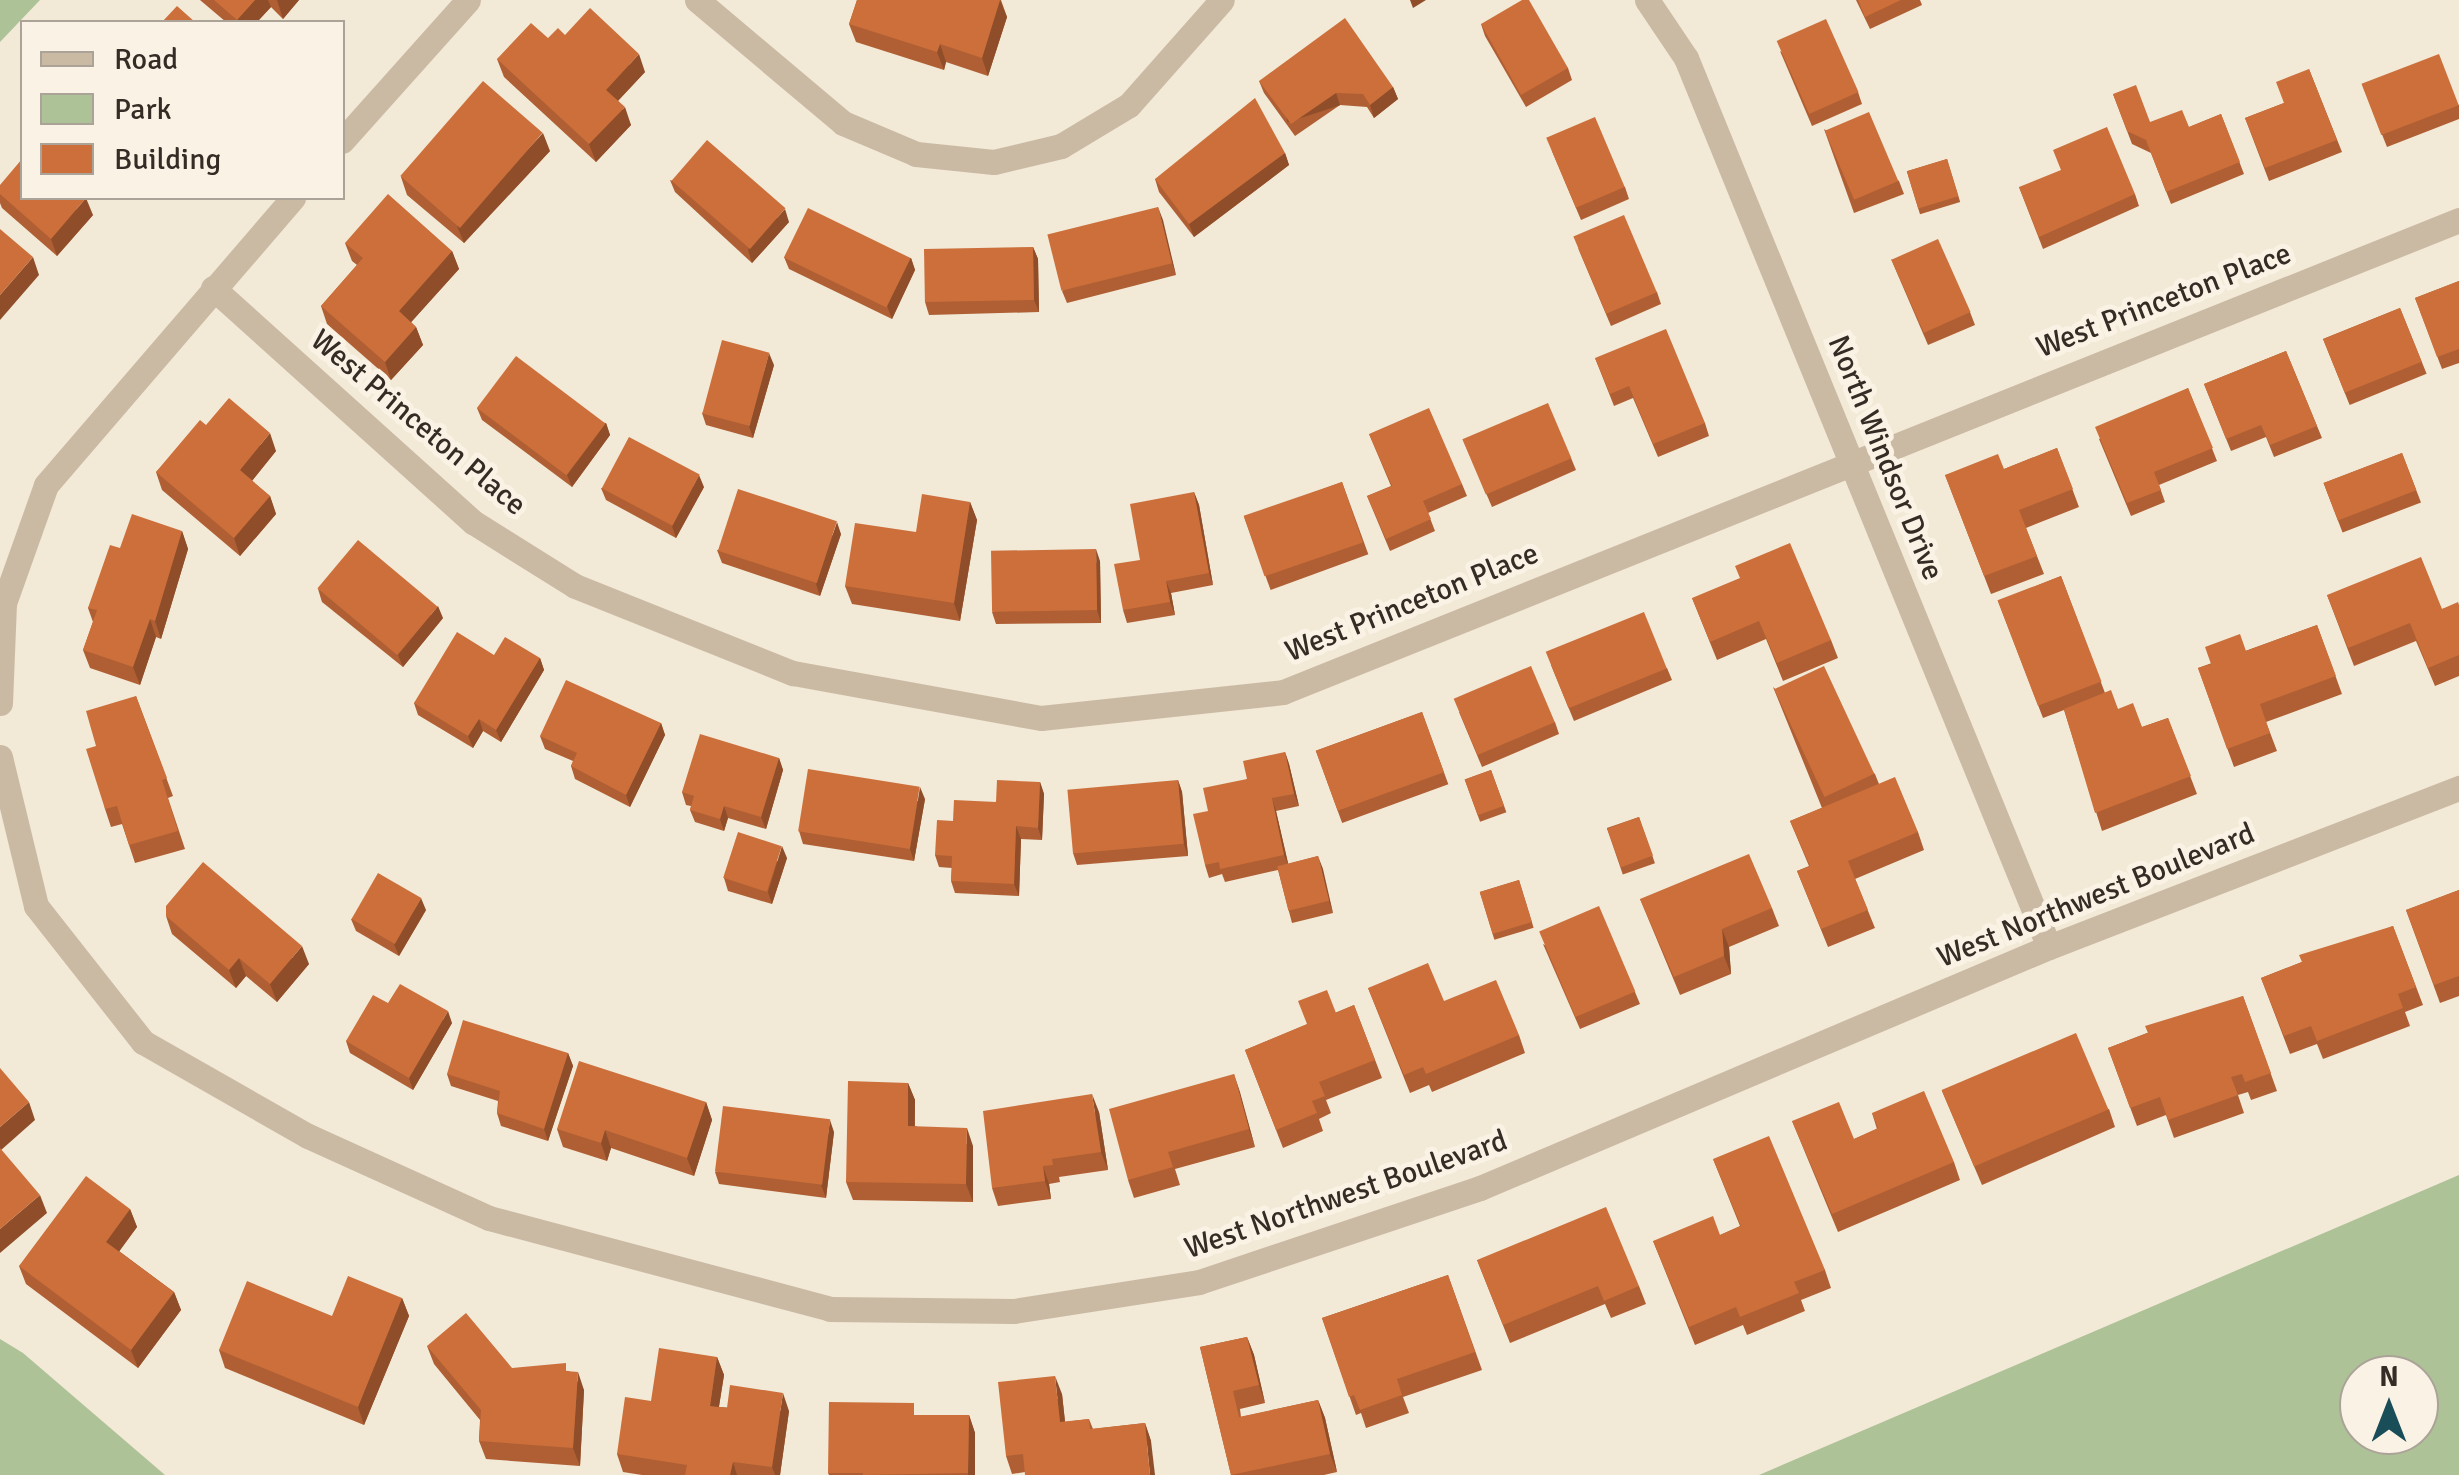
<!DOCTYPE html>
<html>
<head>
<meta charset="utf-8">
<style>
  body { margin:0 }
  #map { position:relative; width:2459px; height:1475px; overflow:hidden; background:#f2e9d7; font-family:Signika,sans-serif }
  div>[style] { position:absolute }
  .green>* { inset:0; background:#aec297 }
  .minor>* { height:25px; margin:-12.5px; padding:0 12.5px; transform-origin:12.5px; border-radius:12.5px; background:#cbbaa3 }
  .wall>* { inset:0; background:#af5f33; transform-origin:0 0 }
  .shaded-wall>* { inset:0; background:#8f4e29; transform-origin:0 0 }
  .building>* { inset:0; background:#cc6f3b; transform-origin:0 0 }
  span { translate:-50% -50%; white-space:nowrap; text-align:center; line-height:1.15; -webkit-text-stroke:10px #faf2e4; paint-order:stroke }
  .street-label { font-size:30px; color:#352c25 }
  .legend { position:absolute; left:20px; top:20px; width:325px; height:180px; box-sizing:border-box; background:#faf2e4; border:2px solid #aba398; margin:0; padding:12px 18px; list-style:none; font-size:30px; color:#352c25 }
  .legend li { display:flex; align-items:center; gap:20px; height:50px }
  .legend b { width:50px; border:2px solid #aba398 }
  .north { position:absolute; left:2339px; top:1355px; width:100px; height:100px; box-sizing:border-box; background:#faf2e4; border:2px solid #aba398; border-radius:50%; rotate:0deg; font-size:28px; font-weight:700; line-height:40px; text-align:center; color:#352c25 }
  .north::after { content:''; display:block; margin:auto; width:35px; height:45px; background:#194d58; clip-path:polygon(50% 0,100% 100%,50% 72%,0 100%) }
</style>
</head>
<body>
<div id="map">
  <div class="green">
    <div style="clip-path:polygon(0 0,40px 0,0 42px)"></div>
    <div style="clip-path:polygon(evenodd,2459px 1175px,2459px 1475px,1759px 1475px,2459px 1175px,2419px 1375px,2419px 1435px,2359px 1435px,2359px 1375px,2419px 1375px)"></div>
    <div style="clip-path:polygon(0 1339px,23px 1353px,165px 1475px,0 1475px)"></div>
  </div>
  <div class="minor">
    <div style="left:697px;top:0;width:191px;rotate:40.1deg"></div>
    <div style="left:843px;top:123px;width:79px;rotate:23deg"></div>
    <div style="left:916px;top:154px;width:78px;rotate:5.9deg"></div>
    <div style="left:994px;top:162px;width:69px;rotate:-13.4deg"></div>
    <div style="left:1061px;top:146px;width:79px;rotate:-31.1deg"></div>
    <div style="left:1129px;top:105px;width:140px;rotate:-48.5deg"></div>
    <div style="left:1647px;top:0;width:70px;rotate:56.1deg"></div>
    <div style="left:1686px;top:58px;width:960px;rotate:67.79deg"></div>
    <div style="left:342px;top:141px;width:189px;rotate:-48.2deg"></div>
    <div style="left:213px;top:288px;width:350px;rotate:42deg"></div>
    <div style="left:473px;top:522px;width:120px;rotate:32.1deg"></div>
    <div style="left:575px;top:586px;width:235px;rotate:21.8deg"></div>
    <div style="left:793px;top:673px;width:252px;rotate:10.3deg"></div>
    <div style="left:1041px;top:718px;width:243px;rotate:-6.1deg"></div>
    <div style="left:1283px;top:692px;width:1267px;rotate:-21.87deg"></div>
    <div style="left:0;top:703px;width:100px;rotate:-87.7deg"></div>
    <div style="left:4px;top:603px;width:125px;rotate:-70.4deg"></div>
    <div style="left:46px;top:485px;width:379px;rotate:-49.3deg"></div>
    <div style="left:0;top:757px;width:153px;rotate:76.4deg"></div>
    <div style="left:36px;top:906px;width:173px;rotate:51.8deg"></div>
    <div style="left:143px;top:1042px;width:190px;rotate:29.7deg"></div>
    <div style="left:308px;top:1136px;width:199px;rotate:24.4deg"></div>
    <div style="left:489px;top:1218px;width:353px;rotate:14.9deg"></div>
    <div style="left:830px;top:1309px;width:184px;rotate:0.6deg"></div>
    <div style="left:1014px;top:1311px;width:187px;rotate:-8.9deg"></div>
    <div style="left:1199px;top:1282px;width:296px;rotate:-18.5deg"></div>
    <div style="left:1480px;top:1188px;width:618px;rotate:-22.96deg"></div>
    <div style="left:2049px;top:947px;width:440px;rotate:-21.2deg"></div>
  </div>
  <div class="wall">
    <div style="clip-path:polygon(200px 0,299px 0,283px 19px,271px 7px,257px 22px,226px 22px)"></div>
    <div style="clip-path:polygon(857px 0,1001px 0,1007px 17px,988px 76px,946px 62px,944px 70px,856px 42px,849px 24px)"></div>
    <div style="clip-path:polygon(1856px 0,1920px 0,1922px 5px,1870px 29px)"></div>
    <div style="clip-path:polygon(1481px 24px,1568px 68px,1572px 80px,1526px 107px,1485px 36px)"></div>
    <div style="clip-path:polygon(565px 35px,645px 72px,618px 101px,631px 125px,596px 162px,504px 77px,497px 59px)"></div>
    <div style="clip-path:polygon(1780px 51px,1858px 92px,1862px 104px,1812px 126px)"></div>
    <div style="clip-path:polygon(2309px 69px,2342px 152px,2269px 181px,2245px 118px,2284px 103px)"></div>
    <div style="clip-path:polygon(1259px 81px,1393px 87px,1398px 99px,1374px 118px,1367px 107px,1340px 105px,1295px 136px,1264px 93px)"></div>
    <div style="clip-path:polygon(2362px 84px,2459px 105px,2459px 119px,2387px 147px)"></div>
    <div style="clip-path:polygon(2113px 94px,2150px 122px,2189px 127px,2221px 114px,2244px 174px,2171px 204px,2151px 153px,2132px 144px)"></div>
    <div style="clip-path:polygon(1824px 129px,1899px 181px,1904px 194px,1854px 213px)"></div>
    <div style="clip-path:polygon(550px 151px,464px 243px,407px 195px,401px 177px)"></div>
    <div style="clip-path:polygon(1552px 151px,1625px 187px,1629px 199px,1581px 220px)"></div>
    <div style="clip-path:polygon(1285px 153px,1289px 165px,1194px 237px,1159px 192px,1155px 179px)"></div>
    <div style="left:1947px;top:159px;width:45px;height:42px;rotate:73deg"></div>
    <div style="clip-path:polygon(670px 180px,789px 222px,752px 263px,675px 192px)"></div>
    <div style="clip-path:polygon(0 185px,93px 215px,57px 256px,2px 208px,0 203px)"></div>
    <div style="clip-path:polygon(2019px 187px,2135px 194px,2139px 206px,2043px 249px)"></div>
    <div style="clip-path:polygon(1158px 207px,1176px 275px,1067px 303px,1062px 291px)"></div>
    <div style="clip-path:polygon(345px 243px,452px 251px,459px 269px,411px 322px,416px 327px,423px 345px,391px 380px,327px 324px,321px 306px,357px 265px,352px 261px)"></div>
    <div style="clip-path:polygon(1033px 247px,1038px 259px,1039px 312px,929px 315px,925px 302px)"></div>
    <div style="clip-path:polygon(1578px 248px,1657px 292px,1661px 304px,1611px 326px)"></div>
    <div style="clip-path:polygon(784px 257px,911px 258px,915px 270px,892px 319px,789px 269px)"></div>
    <div style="clip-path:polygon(1891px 259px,1970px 312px,1975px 325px,1928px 345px)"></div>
    <div style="clip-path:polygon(2459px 281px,2459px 363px,2442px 369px,2415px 298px)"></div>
    <div style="left:2400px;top:308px;width:71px;height:83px;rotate:68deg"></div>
    <div style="clip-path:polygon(2286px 351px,2322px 438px,2274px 457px,2266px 437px,2231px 451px,2204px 384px)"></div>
    <div style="clip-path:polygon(1595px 358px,1705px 423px,1709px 436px,1658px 457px,1633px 398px,1614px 406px)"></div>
    <div style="clip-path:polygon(774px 365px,753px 438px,706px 425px,702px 413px)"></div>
    <div style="clip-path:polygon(2188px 388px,2217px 461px,2159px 485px,2165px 502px,2131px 516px,2099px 439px)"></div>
    <div style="clip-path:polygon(477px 408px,606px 423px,610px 435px,572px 487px,482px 420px)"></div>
    <div style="clip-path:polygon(206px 425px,276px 451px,252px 481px,270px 496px,276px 514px,240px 556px,162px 490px,156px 472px)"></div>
    <div style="clip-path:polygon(1369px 434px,1462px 484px,1467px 496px,1428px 513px,1435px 531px,1390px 551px,1367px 496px,1391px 486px)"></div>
    <div style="clip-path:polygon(1463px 440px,1571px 458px,1576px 470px,1492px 507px)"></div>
    <div style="clip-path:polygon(2057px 448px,2079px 507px,2026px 528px,2044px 574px,1991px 594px,1945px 475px,2004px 469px)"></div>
    <div style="left:2402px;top:453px;width:53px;height:84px;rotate:69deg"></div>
    <div style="left:1342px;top:482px;width:77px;height:104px;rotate:70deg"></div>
    <div style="clip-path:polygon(704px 487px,676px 538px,606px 500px,601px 488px)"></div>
    <div style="clip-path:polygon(1194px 492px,1199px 505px,1213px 585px,1171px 593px,1175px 615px,1127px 623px,1123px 610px,1140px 560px)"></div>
    <div style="clip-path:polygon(970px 502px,977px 520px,960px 621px,852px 604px,845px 586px,916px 532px)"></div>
    <div style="clip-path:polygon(182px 531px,188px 549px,161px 639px,156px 637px,140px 685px,90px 668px,83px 650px,93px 622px,88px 608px,120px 548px)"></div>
    <div style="clip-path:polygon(841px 534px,820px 596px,722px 563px,717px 550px)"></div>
    <div style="clip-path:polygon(1100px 561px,1101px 623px,996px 624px,992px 612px)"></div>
    <div style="clip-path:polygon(2061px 576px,2105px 693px,2118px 709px,2142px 727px,2168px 718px,2197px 794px,2102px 831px,2064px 710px,2043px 718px,1998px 601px)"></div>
    <div style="clip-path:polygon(318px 589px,443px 618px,403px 667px,322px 602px)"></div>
    <div style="clip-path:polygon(2327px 595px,2442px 609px,2459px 605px,2459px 676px,2435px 686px,2416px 641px,2354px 666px)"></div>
    <div style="clip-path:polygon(1692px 598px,1831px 640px,1838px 658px,1783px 681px,1766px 639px,1717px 660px)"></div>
    <div style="clip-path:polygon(2317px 625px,2342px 694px,2266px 722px,2277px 751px,2234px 767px,2198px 668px)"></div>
    <div style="clip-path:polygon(494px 655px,540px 658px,544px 670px,501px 742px,483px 731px,473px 748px,418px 715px,414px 703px)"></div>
    <div style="clip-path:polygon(1551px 665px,1667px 668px,1672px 680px,1574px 721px)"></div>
    <div style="clip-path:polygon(1773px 687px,1875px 774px,1879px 784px,1918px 832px,1924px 850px,1855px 879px,1875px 928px,1828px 947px,1797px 871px,1809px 866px,1790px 821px,1822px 808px)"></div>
    <div style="clip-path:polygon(136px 696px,173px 796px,168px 798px,185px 849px,135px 863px,122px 824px,111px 827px,105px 809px,96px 746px)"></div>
    <div style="left:1422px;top:712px;width:77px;height:113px;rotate:70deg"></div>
    <div style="clip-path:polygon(1459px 712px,1555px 722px,1559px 734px,1482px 767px)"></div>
    <div style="clip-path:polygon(661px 723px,665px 735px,630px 807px,575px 779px,571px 766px,573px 761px,545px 749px,540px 736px)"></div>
    <div style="clip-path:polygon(1285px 752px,1289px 764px,1299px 806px,1276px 811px,1288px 864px,1318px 856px,1333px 913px,1292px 923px,1278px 870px,1225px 882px,1222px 874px,1209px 878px,1205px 865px,1208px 811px,1247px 779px)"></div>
    <div style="clip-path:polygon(779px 758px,783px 770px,766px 829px,728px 818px,724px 831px,695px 822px,690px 810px,691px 806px,686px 805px,682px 792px)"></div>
    <div style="left:1491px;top:770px;width:45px;height:28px;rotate:70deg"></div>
    <div style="clip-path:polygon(1178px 780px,1182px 792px,1188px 856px,1077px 865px,1073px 853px)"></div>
    <div style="clip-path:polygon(1040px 782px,1044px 794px,1042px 840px,1021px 839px,1019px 896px,955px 893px,951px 881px,952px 868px,939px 867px,935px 855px,953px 821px)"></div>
    <div style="clip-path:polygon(925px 799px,914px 861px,803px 844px,799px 831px)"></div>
    <div style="left:1639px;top:817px;width:49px;height:34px;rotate:71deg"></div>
    <div style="clip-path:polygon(787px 858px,772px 904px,728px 891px,724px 878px)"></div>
    <div style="left:1519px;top:880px;width:50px;height:41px;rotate:73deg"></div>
    <div style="clip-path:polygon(2459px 890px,2459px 996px,2440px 1003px,2406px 910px)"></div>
    <div style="clip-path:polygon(1640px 899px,1772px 908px,1779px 926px,1729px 947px,1731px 974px,1680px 995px)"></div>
    <div style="clip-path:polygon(426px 910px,399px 956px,356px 931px,351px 919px)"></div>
    <div style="clip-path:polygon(166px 916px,309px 964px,277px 1002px,246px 976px,236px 988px,172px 934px)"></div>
    <div style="clip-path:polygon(2393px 926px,2423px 1005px,2405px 1012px,2410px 1026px,2323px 1059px,2317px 1044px,2290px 1054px,2261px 978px)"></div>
    <div style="clip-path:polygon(1543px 944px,1635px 992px,1640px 1004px,1580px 1029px)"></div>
    <div style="clip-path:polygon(1368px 988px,1444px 1001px,1519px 1035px,1525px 1053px,1432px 1092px,1429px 1085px,1410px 1093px)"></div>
    <div style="clip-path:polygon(2243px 996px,2277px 1091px,2251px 1100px,2248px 1092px,2238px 1095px,2244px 1113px,2174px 1138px,2166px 1115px,2137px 1126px,2108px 1048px)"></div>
    <div style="clip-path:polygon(388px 1003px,452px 1023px,413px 1090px,350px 1053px,346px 1041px)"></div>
    <div style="clip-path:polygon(1354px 1005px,1382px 1078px,1326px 1100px,1331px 1113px,1319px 1119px,1323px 1131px,1283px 1148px,1245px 1050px)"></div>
    <div style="clip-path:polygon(568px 1053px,573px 1066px,548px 1141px,501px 1126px,497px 1113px,498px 1101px,451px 1086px,447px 1074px)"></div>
    <div style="clip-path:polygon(1234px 1074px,1255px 1147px,1175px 1169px,1180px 1185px,1134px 1198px,1128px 1180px)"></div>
    <div style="clip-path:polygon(908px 1083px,915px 1100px,915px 1126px,973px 1146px,973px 1202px,853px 1200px,846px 1182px)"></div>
    <div style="clip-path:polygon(1942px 1091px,2109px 1109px,2115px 1127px,1982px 1185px)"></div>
    <div style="clip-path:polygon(706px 1102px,712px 1120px,694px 1176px,611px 1148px,607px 1161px,563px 1147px,557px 1129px)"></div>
    <div style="clip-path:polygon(1099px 1112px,1108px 1170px,1059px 1177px,1060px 1182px,1049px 1184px,1051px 1199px,998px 1206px,992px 1188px)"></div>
    <div style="clip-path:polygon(1872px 1113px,1954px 1162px,1960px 1180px,1838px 1232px,1792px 1121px,1854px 1139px,1877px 1129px)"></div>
    <div style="clip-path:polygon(834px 1132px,826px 1198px,719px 1184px,715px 1172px)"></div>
    <div style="clip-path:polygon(1713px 1159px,1825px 1270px,1831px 1288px,1801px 1300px,1805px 1311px,1747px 1335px,1743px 1325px,1695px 1345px,1653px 1241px,1720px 1235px,1740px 1226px)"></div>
    <div style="clip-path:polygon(130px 1209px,137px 1227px,119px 1251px,174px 1292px,181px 1310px,138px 1368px,26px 1284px,19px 1266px)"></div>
    <div style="clip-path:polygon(1477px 1260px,1639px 1286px,1646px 1304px,1611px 1318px,1605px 1304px,1510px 1343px)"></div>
    <div style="clip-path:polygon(1448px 1275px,1482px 1370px,1403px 1397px,1409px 1413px,1366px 1428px,1361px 1413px,1356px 1415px,1322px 1318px)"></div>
    <div style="clip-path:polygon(402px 1298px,409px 1316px,364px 1425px,225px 1368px,219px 1350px,332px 1316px)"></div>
    <div style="clip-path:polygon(1247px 1337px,1254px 1355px,1265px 1403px,1240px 1409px,1241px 1417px,1318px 1400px,1325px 1418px,1337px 1472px,1324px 1475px,1231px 1475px,1200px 1347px)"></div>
    <div style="clip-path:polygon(427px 1346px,512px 1368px,569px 1371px,584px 1390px,580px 1466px,486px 1459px,479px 1441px,480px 1420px,434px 1364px)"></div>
    <div style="clip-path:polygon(717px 1357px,724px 1375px,719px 1407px,789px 1411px,780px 1475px,642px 1475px,623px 1472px,617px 1454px,651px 1401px)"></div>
    <div style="clip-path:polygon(1062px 1394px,1065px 1422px,1089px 1419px,1093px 1429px,1145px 1423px,1151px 1441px,1025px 1472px,1012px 1474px,1006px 1456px)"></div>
    <div style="clip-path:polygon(919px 1415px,969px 1415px,975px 1433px,975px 1475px,829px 1475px,828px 1473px)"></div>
  </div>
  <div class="shaded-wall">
    <div style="clip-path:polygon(255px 0,268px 0,271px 7px,257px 22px,238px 22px,237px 20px)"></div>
    <div style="clip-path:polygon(277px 0,299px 0,283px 19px)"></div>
    <div style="clip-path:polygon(1000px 0,1007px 17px,988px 76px,982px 58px)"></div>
    <div style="clip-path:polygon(1410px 0,1426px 0,1413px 8px)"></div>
    <div style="clip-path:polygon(940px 44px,946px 62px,944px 70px,937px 52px)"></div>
    <div style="clip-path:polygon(639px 54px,645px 72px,612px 107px,606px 90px)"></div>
    <div style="clip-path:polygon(1393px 87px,1398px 99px,1374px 118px,1370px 105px)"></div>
    <div style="left:1336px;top:93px;width:13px;height:55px;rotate:72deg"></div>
    <div style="clip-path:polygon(625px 107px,631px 125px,596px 162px,589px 144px)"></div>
    <div style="clip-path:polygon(543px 133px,550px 151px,464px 243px,457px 226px)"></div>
    <div style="clip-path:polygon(1285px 153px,1289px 165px,1194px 237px,1189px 224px)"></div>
    <div style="clip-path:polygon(86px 198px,93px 215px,57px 256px,51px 239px)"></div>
    <div style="clip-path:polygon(1158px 207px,1163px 220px,1176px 275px,1172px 263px)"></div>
    <div style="clip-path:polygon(785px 209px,789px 222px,752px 263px,748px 250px)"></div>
    <div style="clip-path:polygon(1033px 247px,1038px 259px,1039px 312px,1034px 300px)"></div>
    <div style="clip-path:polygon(452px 251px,459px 269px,405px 329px,399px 311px)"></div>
    <div style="clip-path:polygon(33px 257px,39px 275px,0 320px,0 295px)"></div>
    <div style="clip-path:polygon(911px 258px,915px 270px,892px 319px,887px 306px)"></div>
    <div style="clip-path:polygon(416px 327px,423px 345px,391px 380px,385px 362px)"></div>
    <div style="clip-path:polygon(769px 353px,774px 365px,753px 438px,749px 426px)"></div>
    <div style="clip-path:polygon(606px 423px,610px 435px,572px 487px,567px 475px)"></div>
    <div style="clip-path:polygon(270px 433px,276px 451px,246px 488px,240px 470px)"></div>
    <div style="clip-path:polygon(699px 475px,704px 487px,676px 538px,672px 526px)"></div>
    <div style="clip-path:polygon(1194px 492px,1199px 505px,1213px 585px,1209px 573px)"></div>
    <div style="clip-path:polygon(270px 496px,276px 514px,240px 556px,234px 538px)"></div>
    <div style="clip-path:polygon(970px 502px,977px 520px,960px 621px,954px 603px)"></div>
    <div style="clip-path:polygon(837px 522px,841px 534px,820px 596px,816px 584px)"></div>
    <div style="clip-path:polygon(182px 531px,188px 549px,161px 639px,155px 621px)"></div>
    <div style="clip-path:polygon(1096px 549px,1100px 561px,1101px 623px,1097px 610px)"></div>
    <div style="clip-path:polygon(1166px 581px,1171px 593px,1175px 615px,1170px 602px)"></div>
    <div style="clip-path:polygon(438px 606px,443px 618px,403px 667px,398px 655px)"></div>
    <div style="clip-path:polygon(150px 619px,156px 637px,140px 685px,133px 667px)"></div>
    <div style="clip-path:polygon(540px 658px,544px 670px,501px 742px,496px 730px)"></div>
    <div style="clip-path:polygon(479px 719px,483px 731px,473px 748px,468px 736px)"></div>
    <div style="clip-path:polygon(661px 723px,665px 735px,630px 807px,626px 795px)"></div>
    <div style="clip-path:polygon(1285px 752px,1289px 764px,1299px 806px,1294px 794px)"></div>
    <div style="clip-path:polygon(779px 758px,783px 770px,766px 829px,761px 817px)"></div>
    <div style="clip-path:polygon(1178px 780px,1182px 792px,1188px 856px,1184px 844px)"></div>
    <div style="clip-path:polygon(1040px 782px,1044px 794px,1042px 840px,1038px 828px)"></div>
    <div style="clip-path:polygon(920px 787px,925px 799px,914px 861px,910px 849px)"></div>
    <div style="clip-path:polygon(1272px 798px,1276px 811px,1289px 867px,1284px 855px)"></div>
    <div style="clip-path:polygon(724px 806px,728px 818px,724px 831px,720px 819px)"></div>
    <div style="clip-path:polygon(1016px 826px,1021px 839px,1019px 896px,1014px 884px)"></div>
    <div style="clip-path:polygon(782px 846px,787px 858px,772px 904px,768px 892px)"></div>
    <div style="clip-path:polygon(1318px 856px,1323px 869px,1333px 913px,1329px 901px)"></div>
    <div style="clip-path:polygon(421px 898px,426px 910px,399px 956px,394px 944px)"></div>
    <div style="clip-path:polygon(1722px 929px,1729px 947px,1731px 974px,1724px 956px)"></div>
    <div style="clip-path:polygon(302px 946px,309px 964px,277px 1002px,270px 984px)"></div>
    <div style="clip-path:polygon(239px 958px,246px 976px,236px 988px,229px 970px)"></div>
    <div style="clip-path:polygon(448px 1011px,452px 1023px,413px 1090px,409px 1078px)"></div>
    <div style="clip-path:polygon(568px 1053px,573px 1066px,548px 1141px,544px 1129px)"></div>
    <div style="clip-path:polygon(1234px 1074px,1240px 1092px,1255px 1147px,1249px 1129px)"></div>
    <div style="clip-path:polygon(908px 1083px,915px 1100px,914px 1144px,908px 1126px)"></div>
    <div style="clip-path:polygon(1092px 1094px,1099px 1112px,1108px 1170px,1101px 1152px)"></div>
    <div style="clip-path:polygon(29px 1102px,35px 1120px,0 1151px,0 1127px)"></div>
    <div style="clip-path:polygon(706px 1102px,712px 1120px,694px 1176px,687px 1158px)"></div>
    <div style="clip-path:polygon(830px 1120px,834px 1132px,826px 1198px,821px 1185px)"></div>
    <div style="clip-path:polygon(967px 1128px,973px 1146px,973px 1202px,966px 1184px)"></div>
    <div style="clip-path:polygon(605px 1130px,611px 1148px,607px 1161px,601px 1143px)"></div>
    <div style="clip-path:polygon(1043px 1166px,1049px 1184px,1051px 1199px,1045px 1181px)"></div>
    <div style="clip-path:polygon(40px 1195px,47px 1213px,0 1253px,0 1229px)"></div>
    <div style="clip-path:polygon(130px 1209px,137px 1227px,113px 1260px,106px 1242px)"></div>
    <div style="clip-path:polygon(174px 1292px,181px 1310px,138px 1368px,131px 1350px)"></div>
    <div style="clip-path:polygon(402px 1298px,409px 1316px,364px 1425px,358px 1407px)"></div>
    <div style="clip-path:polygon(1247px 1337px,1254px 1355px,1265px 1403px,1259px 1385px)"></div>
    <div style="clip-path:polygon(717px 1357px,724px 1375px,716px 1424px,710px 1406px)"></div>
    <div style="clip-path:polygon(578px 1372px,584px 1390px,580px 1466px,573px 1448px)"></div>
    <div style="clip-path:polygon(1055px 1376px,1062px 1394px,1067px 1440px,1060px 1422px)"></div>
    <div style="clip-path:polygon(783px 1393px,789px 1411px,780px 1475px,775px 1475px,772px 1467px)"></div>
    <div style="clip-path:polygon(1318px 1400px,1325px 1418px,1337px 1472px,1330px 1454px)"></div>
    <div style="clip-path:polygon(969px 1415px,975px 1433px,975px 1475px,968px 1475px,968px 1473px)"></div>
    <div style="clip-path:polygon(1145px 1423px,1151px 1441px,1155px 1475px,1150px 1475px)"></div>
    <div style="clip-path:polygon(733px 1462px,737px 1475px,730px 1475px)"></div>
  </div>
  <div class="building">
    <div style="clip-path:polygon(214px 0,255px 0,237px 20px)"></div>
    <div style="clip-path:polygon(857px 0,1000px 0,982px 58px,940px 44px,937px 52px,849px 24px)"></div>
    <div style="clip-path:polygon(1522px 0,1529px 0,1568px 68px,1521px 95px,1481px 24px)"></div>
    <div style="clip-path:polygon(1858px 0,1901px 0,1865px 17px)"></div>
    <div style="clip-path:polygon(177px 6px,195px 22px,162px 22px)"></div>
    <div style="clip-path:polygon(590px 8px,639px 54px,606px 90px,625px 107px,589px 144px,497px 59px,531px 23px,548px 38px,558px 28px,565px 35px)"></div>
    <div style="clip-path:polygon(1345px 18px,1393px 87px,1370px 105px,1363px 94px,1336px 93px,1291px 124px,1259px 81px)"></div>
    <div style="left:1826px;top:19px;width:80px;height:54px;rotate:66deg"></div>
    <div style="left:2439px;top:54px;width:55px;height:83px;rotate:69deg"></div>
    <div style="clip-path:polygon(2309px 69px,2337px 140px,2265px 168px,2245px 118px,2284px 103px,2276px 82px)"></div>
    <div style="left:483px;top:81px;width:79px;height:126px;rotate:41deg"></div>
    <div style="clip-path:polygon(2136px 85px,2150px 122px,2182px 110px,2189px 127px,2221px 114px,2240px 162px,2166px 192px,2146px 140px,2127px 131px,2113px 94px)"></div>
    <div style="clip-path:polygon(1255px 98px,1285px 153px,1189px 224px,1155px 179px)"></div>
    <div style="left:1869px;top:112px;width:75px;height:48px;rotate:67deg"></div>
    <div style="left:1595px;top:117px;width:76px;height:53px;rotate:67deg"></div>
    <div style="clip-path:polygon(2107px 127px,2135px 194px,2039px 237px,2019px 187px,2061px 170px,2053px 150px)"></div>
    <div style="left:707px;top:140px;width:104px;height:54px;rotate:41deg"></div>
    <div style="clip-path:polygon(22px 159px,22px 198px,86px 198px,51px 239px,0 194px,0 185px)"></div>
    <div style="left:1947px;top:159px;width:39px;height:42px;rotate:73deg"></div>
    <div style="clip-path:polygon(388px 194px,452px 251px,399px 311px,416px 327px,385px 362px,321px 306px,363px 258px,345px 243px)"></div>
    <div style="left:1158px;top:207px;width:58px;height:114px;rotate:76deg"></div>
    <div style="left:808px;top:208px;width:114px;height:55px;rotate:26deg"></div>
    <div style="left:1624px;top:215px;width:84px;height:55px;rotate:67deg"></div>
    <div style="clip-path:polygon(0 229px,33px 257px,0 295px)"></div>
    <div style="left:1938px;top:239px;width:80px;height:51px;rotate:66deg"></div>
    <div style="left:1033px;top:247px;width:53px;height:109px;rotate:89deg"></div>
    <div style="clip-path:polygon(2459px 281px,2459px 349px,2437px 357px,2415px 298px)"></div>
    <div style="left:2400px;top:308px;width:58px;height:83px;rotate:68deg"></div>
    <div style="clip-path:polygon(1666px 329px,1705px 423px,1653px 444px,1629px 386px,1610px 394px,1595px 358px)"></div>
    <div style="left:722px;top:340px;width:49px;height:76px;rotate:15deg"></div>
    <div style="clip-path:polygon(2286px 351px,2317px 426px,2270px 445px,2261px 425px,2226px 439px,2204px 384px)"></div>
    <div style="left:516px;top:356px;width:112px;height:65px;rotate:37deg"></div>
    <div style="clip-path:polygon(2188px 388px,2213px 448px,2154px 472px,2161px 490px,2127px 503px,2095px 427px)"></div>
    <div style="clip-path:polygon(229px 398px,270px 433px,240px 470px,270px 496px,234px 538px,156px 472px,200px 420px,206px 425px)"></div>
    <div style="left:1548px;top:403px;width:60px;height:93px;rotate:67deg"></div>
    <div style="clip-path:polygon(1429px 408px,1462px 484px,1423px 501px,1431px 519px,1386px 539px,1367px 496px,1392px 486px,1369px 434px)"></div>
    <div style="left:629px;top:437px;width:80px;height:58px;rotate:28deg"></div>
    <div style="clip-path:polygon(2057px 448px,2073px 489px,2019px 510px,2037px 556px,1984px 576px,1945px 475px,1998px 454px,2004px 469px)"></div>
    <div style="left:2402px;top:453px;width:40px;height:84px;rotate:69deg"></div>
    <div style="left:1342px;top:482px;width:64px;height:104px;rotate:71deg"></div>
    <div style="left:738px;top:489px;width:104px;height:65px;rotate:18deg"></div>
    <div style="clip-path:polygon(1194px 492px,1209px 573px,1166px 581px,1170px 602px,1123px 610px,1114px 564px,1140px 560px,1130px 504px)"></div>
    <div style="clip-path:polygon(922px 494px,970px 502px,954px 603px,845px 586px,855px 523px,916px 532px)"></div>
    <div style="clip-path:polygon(132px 514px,182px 531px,155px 621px,150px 619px,133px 667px,83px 650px,97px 610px,88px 608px,110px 545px,120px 548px)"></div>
    <div style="left:358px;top:540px;width:104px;height:63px;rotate:40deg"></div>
    <div style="clip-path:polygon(1790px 543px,1831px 640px,1777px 663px,1759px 621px,1710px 642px,1692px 598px,1740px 578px,1735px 566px)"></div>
    <div style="left:1096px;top:549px;width:61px;height:105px;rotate:89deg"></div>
    <div style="clip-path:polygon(2421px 557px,2442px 609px,2458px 602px,2459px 605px,2459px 655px,2428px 668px,2410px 623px,2348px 648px,2327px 595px)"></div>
    <div style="left:2061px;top:576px;width:113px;height:68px;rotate:69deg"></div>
    <div style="left:1644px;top:612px;width:61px;height:106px;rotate:68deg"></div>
    <div style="clip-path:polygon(2317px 625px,2336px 676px,2260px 704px,2270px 733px,2227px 749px,2198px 668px,2211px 664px,2205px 647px,2240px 634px,2246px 651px)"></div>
    <div style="clip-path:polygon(457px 632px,494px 655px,505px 637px,540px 658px,496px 730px,479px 719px,468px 736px,414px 703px)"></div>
    <div style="left:1531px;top:666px;width:61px;height:84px;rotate:67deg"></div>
    <div style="left:1824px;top:666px;width:119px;height:55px;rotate:65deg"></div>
    <div style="clip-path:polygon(566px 680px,661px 723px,626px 795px,571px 766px,577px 753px,540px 736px)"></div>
    <div style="clip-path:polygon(2111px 690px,2118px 709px,2133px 703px,2142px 727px,2168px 718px,2191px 776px,2095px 813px,2064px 709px)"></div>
    <div style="clip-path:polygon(136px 696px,167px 778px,162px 780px,178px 831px,129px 845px,117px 806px,105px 809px,86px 749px,96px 746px,86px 711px)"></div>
    <div style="left:1422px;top:712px;width:64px;height:113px;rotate:70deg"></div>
    <div style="clip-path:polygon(700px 734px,779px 758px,761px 817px,724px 806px,720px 819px,690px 810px,694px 796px,682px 792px)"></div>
    <div style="clip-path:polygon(1285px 752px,1294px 794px,1272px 798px,1284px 855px,1220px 869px,1219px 862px,1205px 865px,1193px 814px,1208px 811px,1203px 788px,1247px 779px,1243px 761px)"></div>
    <div style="left:808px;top:769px;width:113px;height:63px;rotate:9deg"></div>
    <div style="left:1491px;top:770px;width:38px;height:28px;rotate:70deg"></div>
    <div style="clip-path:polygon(1895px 777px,1918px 832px,1848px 861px,1868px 910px,1821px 929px,1797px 871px,1810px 866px,1790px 821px)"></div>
    <div style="clip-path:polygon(997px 780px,1040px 782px,1038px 828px,1016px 826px,1014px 884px,951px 881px,952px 856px,935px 855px,937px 820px,953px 821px,954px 800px,996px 802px)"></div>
    <div style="left:1178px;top:780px;width:64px;height:111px;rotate:85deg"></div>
    <div style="left:1639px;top:817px;width:41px;height:34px;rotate:70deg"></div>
    <div style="left:738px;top:832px;width:46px;height:48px;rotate:18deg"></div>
    <div style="clip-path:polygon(1749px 854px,1772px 908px,1722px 929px,1724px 956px,1674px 977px,1640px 899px)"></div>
    <div style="left:1318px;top:856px;width:46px;height:42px;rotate:76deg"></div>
    <div style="clip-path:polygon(203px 862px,302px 946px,270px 984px,239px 958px,229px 970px,166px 916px,166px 906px)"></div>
    <div style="left:378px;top:873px;width:50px;height:53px;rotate:30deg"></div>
    <div style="left:1519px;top:880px;width:44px;height:41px;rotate:73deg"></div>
    <div style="clip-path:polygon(2459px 890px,2459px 976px,2434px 985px,2406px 910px)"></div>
    <div style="left:1599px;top:906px;width:93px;height:65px;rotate:67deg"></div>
    <div style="clip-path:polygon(2393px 926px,2416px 987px,2398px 994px,2403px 1008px,2317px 1041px,2311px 1026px,2284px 1036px,2261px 978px,2302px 962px,2299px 955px)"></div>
    <div style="clip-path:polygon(1428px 963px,1444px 1001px,1496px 980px,1519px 1035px,1426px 1074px,1423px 1067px,1404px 1075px,1368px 988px)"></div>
    <div style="clip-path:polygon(400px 984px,448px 1011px,409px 1078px,346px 1041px,373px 995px,388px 1003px)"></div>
    <div style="clip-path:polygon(1327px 990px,1336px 1013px,1354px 1005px,1375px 1060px,1319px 1082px,1325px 1096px,1312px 1101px,1317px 1113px,1276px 1130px,1245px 1050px,1307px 1024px,1298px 1001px)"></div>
    <div style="clip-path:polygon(2243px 996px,2271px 1073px,2245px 1082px,2242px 1074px,2231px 1077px,2238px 1095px,2168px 1120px,2160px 1097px,2130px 1108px,2108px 1048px,2148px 1033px,2145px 1026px)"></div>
    <div style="clip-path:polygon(463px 1020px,568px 1053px,544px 1129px,497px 1113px,500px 1091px,447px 1074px)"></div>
    <div style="left:2076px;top:1033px;width:83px;height:146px;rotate:67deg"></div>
    <div style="clip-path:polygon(579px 1061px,706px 1102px,687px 1158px,605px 1130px,601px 1143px,557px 1129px)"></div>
    <div style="clip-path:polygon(0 1068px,29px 1102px,0 1127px)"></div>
    <div style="clip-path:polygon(1234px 1074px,1249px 1129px,1168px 1152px,1173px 1167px,1128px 1180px,1109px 1109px)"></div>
    <div style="clip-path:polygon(848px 1081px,908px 1083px,908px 1126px,967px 1128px,966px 1184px,846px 1182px)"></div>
    <div style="clip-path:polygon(1924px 1091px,1954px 1162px,1832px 1214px,1792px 1121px,1839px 1102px,1854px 1139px,1878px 1128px,1872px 1113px)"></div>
    <div style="clip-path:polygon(1092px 1094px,1101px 1152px,1052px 1159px,1053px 1165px,1043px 1166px,1045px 1181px,992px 1188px,983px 1111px)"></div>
    <div style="left:723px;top:1106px;width:108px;height:66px;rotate:7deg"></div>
    <div style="clip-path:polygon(1769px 1136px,1825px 1270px,1794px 1282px,1799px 1293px,1740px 1317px,1736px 1307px,1689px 1327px,1653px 1241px,1713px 1216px,1720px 1235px,1741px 1226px,1713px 1159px)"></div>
    <div style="clip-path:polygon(0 1148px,40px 1195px,0 1229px)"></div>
    <div style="clip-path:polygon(86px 1176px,130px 1209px,106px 1242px,174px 1292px,131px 1350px,19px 1266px)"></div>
    <div style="clip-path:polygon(1606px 1207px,1639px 1286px,1604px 1301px,1598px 1286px,1503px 1325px,1477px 1260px)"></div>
    <div style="clip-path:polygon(1448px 1275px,1475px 1352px,1397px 1379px,1402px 1395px,1360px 1410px,1354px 1395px,1349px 1397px,1322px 1318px)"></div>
    <div style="clip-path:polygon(348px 1276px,402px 1298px,358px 1407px,219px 1350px,247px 1281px,332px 1316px)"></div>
    <div style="clip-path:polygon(466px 1313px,512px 1368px,566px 1363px,566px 1371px,578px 1372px,573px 1448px,479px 1441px,481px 1410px,427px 1346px)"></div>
    <div style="clip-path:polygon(1247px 1337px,1259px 1385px,1233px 1391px,1239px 1417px,1318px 1400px,1330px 1454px,1231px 1475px,1200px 1347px)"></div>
    <div style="clip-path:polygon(659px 1348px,717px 1357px,710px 1406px,727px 1408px,730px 1385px,783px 1393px,772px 1467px,733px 1462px,730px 1475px,685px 1475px,687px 1465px,617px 1454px,625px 1397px,651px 1401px)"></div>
    <div style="clip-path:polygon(1055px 1376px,1060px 1422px,1089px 1419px,1090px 1429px,1145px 1423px,1150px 1475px,1025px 1475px,1023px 1454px,1006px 1456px,998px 1382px)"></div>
    <div style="clip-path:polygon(829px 1402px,914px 1403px,914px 1415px,969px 1415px,968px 1473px,863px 1475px,863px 1473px,828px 1473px)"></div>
  </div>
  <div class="street-label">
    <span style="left:2164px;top:301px;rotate:-21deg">West Princeton Place</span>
    <span style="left:418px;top:423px;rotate:40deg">West Princeton Place</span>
    <span style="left:1885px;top:458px;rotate:68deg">North Windsor Drive</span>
    <span style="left:1412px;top:603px;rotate:-22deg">West Princeton Place</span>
    <span style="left:2096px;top:896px;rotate:-22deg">West Northwest Boulevard</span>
    <span style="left:1346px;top:1195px;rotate:-19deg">West Northwest Boulevard</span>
  </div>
  <ul class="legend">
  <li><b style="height:12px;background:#cbbaa3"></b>Road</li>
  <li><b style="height:28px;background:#aec297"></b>Park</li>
  <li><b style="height:28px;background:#cc6f3b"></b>Building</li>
  </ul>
  <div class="north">N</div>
</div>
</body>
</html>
